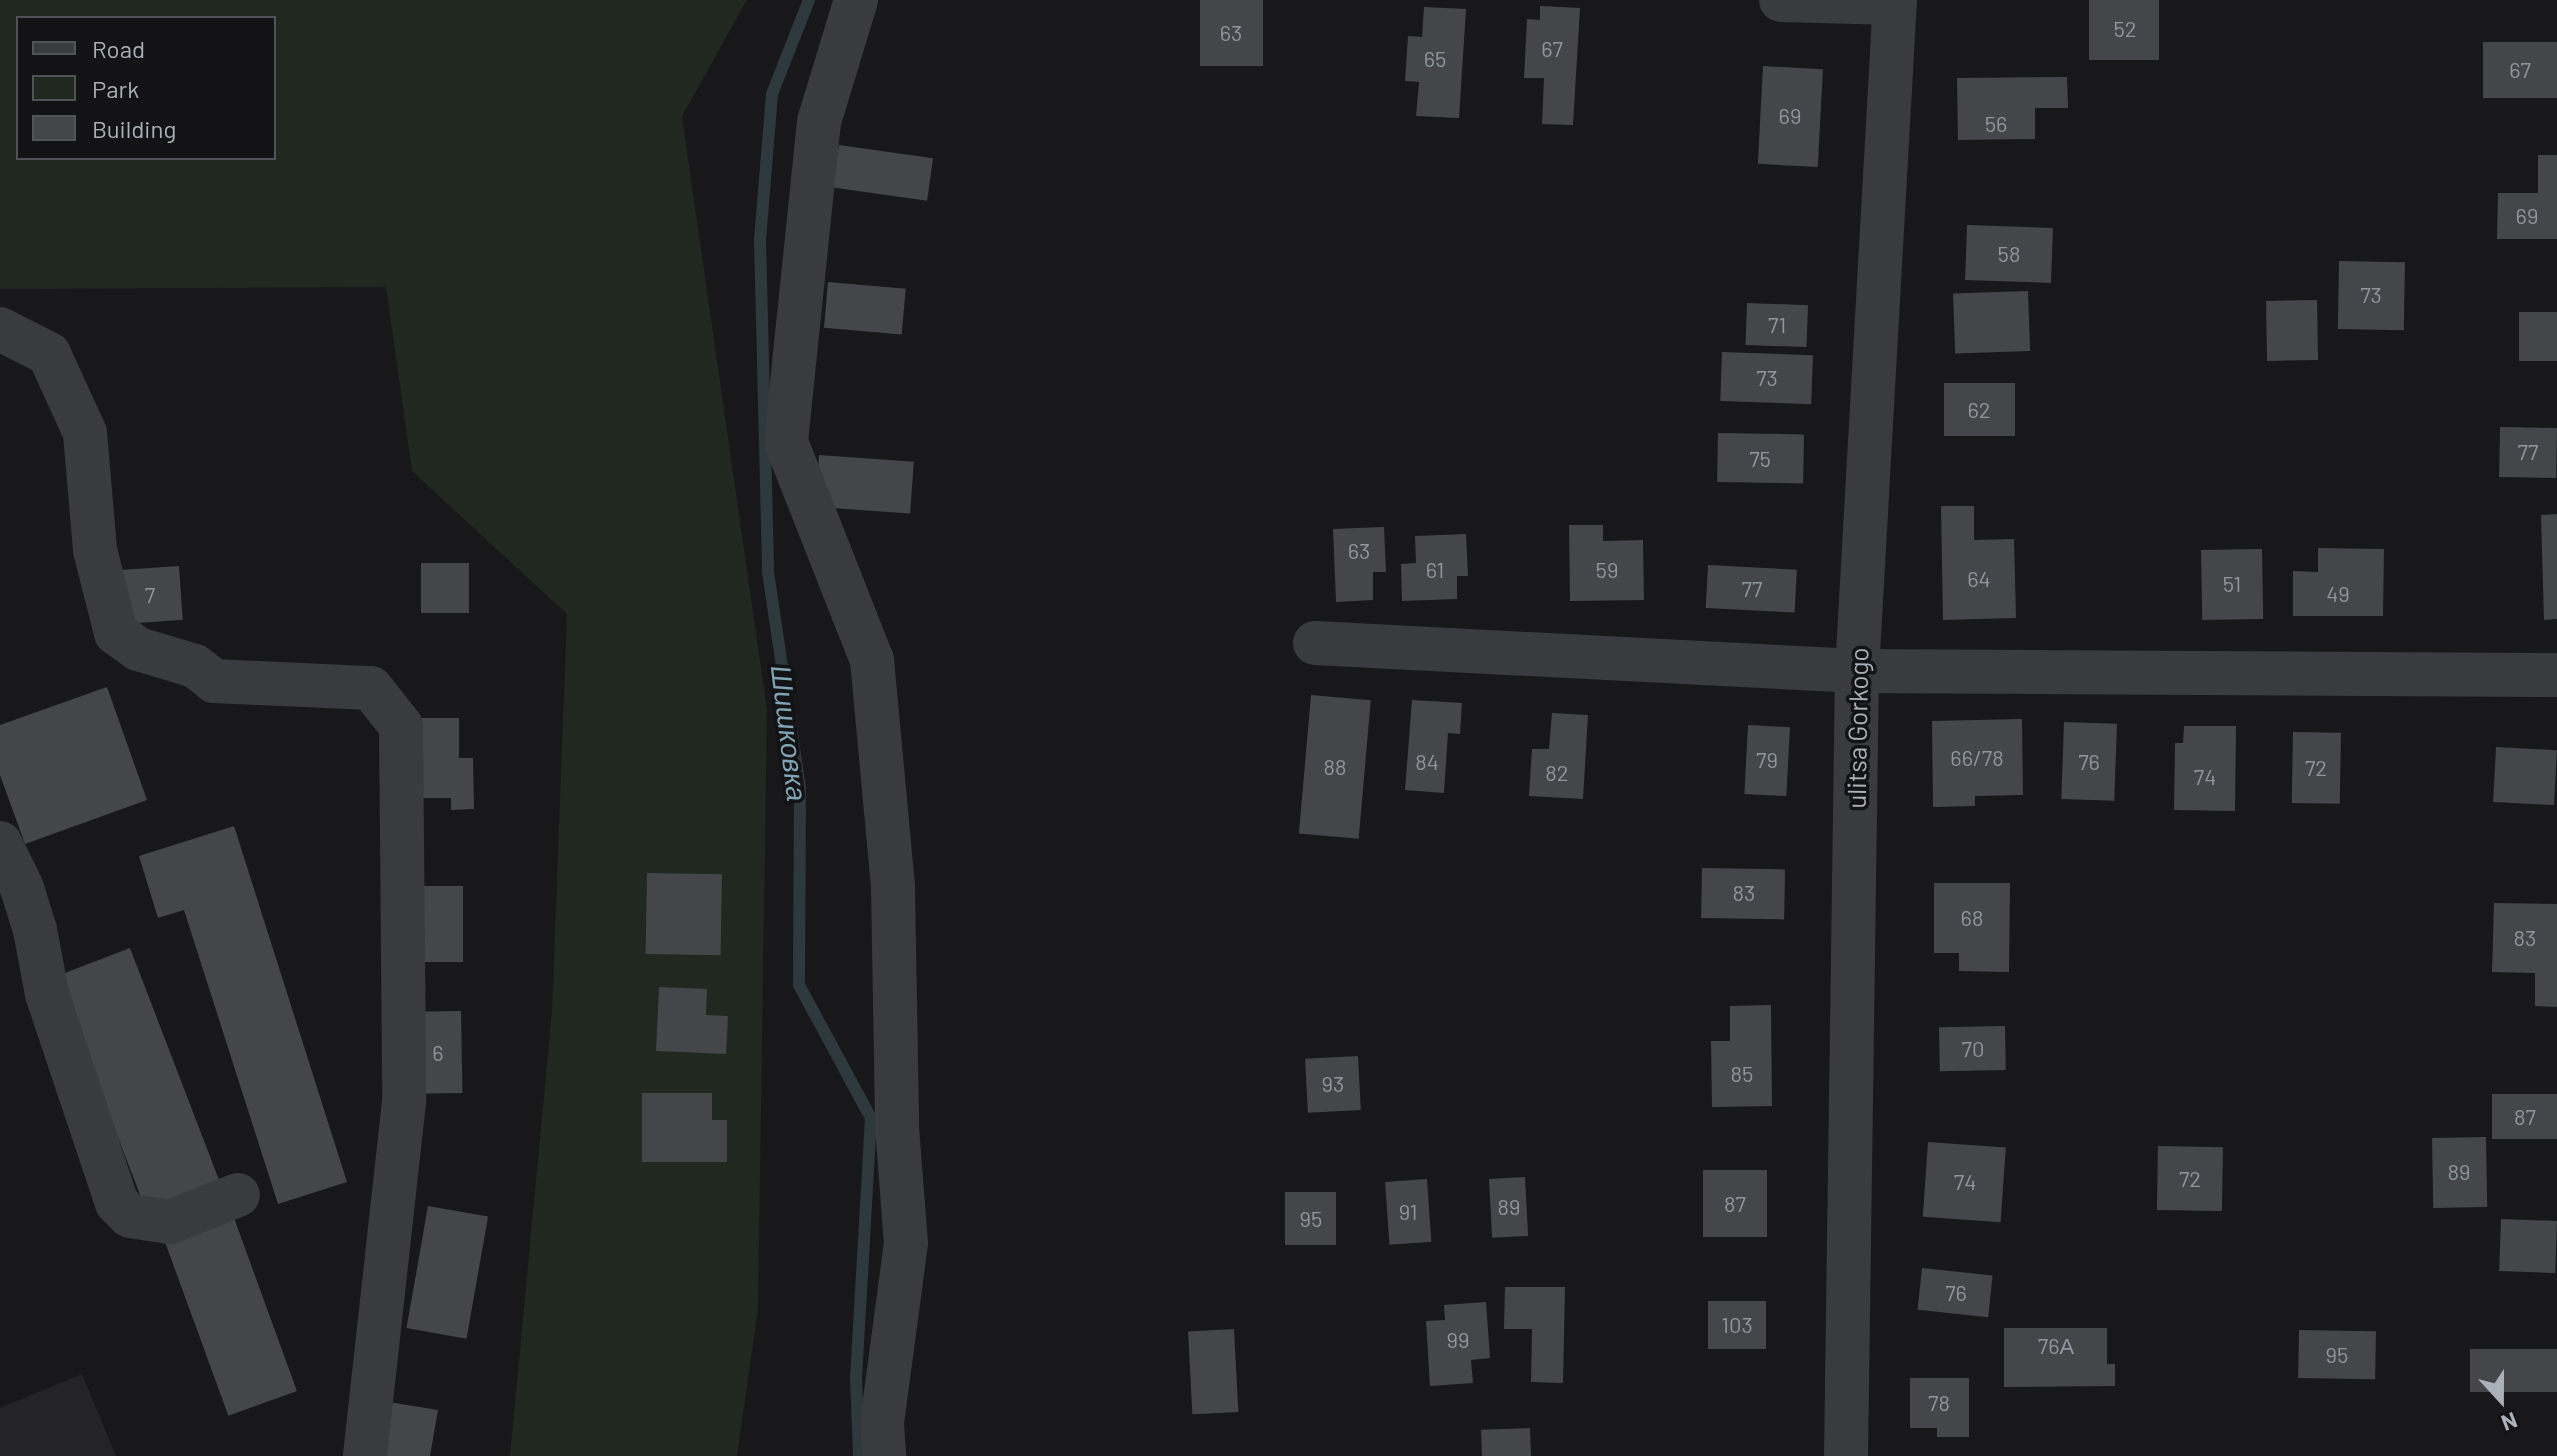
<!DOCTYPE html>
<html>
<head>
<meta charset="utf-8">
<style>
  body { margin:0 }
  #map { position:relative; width:2557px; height:1456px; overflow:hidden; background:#18181a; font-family:Barlow,sans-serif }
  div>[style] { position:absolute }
  .built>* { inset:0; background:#242427 }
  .green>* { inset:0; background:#202820 }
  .stream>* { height:12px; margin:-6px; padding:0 6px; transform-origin:6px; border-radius:6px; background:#2e393e }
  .building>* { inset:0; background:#44464a; transform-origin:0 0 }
  .minor>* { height:44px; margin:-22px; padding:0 22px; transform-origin:22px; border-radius:22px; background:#393b3f }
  span { translate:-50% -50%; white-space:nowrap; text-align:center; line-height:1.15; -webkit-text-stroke:7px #131315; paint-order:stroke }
  .number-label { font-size:22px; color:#90969e }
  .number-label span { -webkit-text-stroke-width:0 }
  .street-label { font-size:26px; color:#aab1ba }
  .water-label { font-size:28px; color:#81a4b5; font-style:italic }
  .legend { position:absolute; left:16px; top:16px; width:260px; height:144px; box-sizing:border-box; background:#131315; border:2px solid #4f5257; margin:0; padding:10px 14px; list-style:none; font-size:24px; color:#aab1ba }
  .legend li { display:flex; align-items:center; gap:16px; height:40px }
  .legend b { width:40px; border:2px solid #4f5257 }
  .north { position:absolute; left:2461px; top:1360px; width:80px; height:80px; -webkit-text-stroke:6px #131315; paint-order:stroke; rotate:159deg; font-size:22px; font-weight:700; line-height:32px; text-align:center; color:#aab1ba }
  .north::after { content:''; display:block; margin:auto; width:28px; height:36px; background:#aab1ba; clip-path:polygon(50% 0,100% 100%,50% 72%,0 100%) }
</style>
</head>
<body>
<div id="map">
  <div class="built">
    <div style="clip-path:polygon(82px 1374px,116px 1456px,0 1456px,0 1408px)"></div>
  </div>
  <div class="green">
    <div style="clip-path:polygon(evenodd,0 0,747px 0,682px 116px,767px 710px,758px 1309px,737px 1456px,510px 1456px,552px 1011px,567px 614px,412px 471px,386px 287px,0 289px,0 0,18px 18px,274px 18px,274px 158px,18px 158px,18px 18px)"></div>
  </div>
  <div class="stream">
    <div style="left:809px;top:0;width:101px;rotate:111.5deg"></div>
    <div style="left:772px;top:94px;width:145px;rotate:94.7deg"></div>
    <div style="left:760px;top:239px;width:333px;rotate:88.6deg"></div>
    <div style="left:768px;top:572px;width:218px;rotate:81.6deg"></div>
    <div style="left:800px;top:788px;width:197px;rotate:90.3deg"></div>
    <div style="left:799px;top:985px;width:151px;rotate:61.6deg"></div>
    <div style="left:871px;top:1118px;width:259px;rotate:93.3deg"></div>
    <div style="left:856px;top:1377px;width:79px;rotate:87.8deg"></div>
  </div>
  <div class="building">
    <div style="left:1200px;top:0;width:63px;height:66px"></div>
    <div style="left:2089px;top:0;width:70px;height:60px"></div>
    <div style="clip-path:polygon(1540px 6px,1580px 8px,1573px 125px,1542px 124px,1544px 78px,1524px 78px,1527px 19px,1540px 20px)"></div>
    <div style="clip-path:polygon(1424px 7px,1466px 9px,1459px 118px,1416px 116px,1419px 82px,1405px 81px,1408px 36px,1422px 37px)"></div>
    <div style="left:2483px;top:42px;width:74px;height:56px"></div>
    <div style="left:1763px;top:66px;width:60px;height:98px;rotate:3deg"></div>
    <div style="clip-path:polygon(2067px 77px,2068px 108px,2035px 108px,2035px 139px,1958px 140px,1957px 78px)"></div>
    <div style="left:839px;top:145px;width:95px;height:43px;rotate:8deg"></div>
    <div style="clip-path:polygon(2538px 155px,2557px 155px,2557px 239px,2497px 239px,2498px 193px,2538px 193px)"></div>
    <div style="left:1967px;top:225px;width:86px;height:55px;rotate:2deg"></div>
    <div style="left:2339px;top:261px;width:66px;height:68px;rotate:1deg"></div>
    <div style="left:828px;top:282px;width:78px;height:46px;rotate:5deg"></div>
    <div style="left:2028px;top:291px;width:60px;height:75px;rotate:88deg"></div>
    <div style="left:2317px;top:300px;width:60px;height:51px;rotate:89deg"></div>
    <div style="left:1747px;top:303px;width:61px;height:42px;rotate:2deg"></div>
    <div style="left:2557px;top:312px;width:49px;height:38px;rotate:90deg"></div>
    <div style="left:1722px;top:352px;width:91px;height:49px;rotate:2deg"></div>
    <div style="left:1944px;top:383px;width:71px;height:53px"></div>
    <div style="left:2500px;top:427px;width:57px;height:50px;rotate:1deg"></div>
    <div style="left:1718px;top:433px;width:86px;height:49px;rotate:1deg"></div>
    <div style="left:819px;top:455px;width:95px;height:52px;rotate:4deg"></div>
    <div style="clip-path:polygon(1941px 506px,1974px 506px,1974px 540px,2014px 539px,2016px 618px,1943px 620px)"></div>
    <div style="clip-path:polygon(2557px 514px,2557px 619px,2544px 620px,2541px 515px)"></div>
    <div style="clip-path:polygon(1569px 525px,1603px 525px,1603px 541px,1643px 540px,1644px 600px,1570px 601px)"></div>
    <div style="clip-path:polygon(1384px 527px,1386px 572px,1373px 572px,1373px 600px,1336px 602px,1333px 529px)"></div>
    <div style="clip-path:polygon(1466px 534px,1468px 576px,1457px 576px,1457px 599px,1402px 601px,1401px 564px,1416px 563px,1415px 536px)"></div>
    <div style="clip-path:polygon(2318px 548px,2384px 549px,2383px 616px,2293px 616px,2293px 571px,2318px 572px)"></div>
    <div style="left:2262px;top:549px;width:70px;height:61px;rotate:89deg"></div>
    <div style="left:469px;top:563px;width:50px;height:48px;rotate:90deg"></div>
    <div style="left:1708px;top:565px;width:89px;height:43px;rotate:3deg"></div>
    <div style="left:179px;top:566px;width:54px;height:62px;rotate:86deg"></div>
    <div style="clip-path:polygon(107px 687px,147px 800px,25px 844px,0 775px,0 725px)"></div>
    <div style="left:1311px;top:695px;width:60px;height:139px;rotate:5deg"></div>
    <div style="clip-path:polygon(1412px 700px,1462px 703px,1460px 734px,1448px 733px,1444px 793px,1405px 790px)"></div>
    <div style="clip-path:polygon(1552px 713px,1588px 715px,1583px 799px,1529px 796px,1532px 749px,1549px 749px)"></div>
    <div style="clip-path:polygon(418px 718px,459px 718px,459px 758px,473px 758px,474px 809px,451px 810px,451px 798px,420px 798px)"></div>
    <div style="clip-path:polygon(2022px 719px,2023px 795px,1975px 796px,1975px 806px,1933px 807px,1932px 721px)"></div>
    <div style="left:2064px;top:722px;width:53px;height:77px;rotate:2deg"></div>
    <div style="left:1748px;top:725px;width:42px;height:69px;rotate:3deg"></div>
    <div style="clip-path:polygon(2184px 726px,2236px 726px,2235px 811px,2174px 810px,2175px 743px,2183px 743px)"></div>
    <div style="left:2293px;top:732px;width:48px;height:71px;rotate:1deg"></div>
    <div style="left:2496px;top:747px;width:61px;height:55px;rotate:3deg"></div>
    <div style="clip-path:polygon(234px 826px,347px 1182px,278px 1204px,184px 910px,158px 918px,139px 856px)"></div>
    <div style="left:1702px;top:868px;width:83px;height:50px;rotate:1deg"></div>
    <div style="left:647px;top:873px;width:75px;height:81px;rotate:1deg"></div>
    <div style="clip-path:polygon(1934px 883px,2010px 883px,2009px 972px,1959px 971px,1959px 953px,1934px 953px)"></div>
    <div style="left:413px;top:886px;width:50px;height:76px"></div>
    <div style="clip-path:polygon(2494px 903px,2557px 904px,2557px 1007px,2535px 1006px,2535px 973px,2492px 972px)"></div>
    <div style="left:130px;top:948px;width:254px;height:79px;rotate:69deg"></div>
    <div style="clip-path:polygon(659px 987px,707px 989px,706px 1015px,728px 1016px,726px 1054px,656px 1051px)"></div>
    <div style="clip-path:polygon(1771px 1005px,1772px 1106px,1712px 1107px,1711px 1041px,1730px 1041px,1730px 1006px)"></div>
    <div style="left:461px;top:1011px;width:82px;height:48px;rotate:89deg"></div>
    <div style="left:2005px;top:1026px;width:44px;height:66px;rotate:89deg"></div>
    <div style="left:1358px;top:1056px;width:54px;height:53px;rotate:87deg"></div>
    <div style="clip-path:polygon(642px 1093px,712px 1093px,712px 1120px,727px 1120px,727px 1162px,642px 1162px)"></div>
    <div style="left:2557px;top:1094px;width:45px;height:65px;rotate:90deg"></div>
    <div style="left:2486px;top:1137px;width:70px;height:54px;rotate:89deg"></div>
    <div style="left:1928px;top:1142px;width:78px;height:75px;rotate:4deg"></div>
    <div style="left:2158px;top:1146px;width:65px;height:64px;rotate:1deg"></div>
    <div style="left:1703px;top:1170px;width:64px;height:67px"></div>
    <div style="left:1525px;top:1177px;width:59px;height:36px;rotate:87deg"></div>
    <div style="left:1427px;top:1179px;width:63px;height:42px;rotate:86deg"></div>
    <div style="left:1336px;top:1192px;width:53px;height:51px;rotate:90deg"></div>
    <div style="left:428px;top:1206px;width:61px;height:124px;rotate:10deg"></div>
    <div style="left:234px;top:1218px;width:184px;height:73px;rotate:70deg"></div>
    <div style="left:2501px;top:1219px;width:56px;height:52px;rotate:2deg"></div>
    <div style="left:1922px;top:1268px;width:71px;height:42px;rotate:6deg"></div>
    <div style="clip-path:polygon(1505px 1287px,1565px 1287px,1563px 1383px,1531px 1382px,1532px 1329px,1504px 1329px)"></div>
    <div style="left:1708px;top:1301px;width:58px;height:48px"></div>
    <div style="clip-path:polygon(1486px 1302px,1490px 1358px,1471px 1360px,1473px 1383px,1430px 1386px,1426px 1321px,1445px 1320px,1444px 1305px)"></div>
    <div style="clip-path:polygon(2004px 1328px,2107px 1328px,2107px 1364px,2115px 1364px,2115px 1386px,2004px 1387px)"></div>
    <div style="left:1234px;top:1329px;width:83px;height:46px;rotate:87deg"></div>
    <div style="left:2299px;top:1330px;width:77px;height:48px;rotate:1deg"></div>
    <div style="left:2470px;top:1349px;width:87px;height:43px"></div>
    <div style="clip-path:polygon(1910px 1378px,1969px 1378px,1969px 1437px,1937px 1437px,1937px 1428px,1910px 1428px)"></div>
    <div style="clip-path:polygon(389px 1402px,438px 1410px,430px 1456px,380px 1456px)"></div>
    <div style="left:1530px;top:1428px;width:28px;height:49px;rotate:88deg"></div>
  </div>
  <div class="minor">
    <div style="left:856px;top:0;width:127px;rotate:106.9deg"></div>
    <div style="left:819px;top:122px;width:322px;rotate:95.9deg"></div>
    <div style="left:786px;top:442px;width:234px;rotate:68.5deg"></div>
    <div style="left:872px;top:660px;width:229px;rotate:84.7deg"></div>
    <div style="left:893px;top:888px;width:239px;rotate:89deg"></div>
    <div style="left:897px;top:1127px;width:116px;rotate:85.6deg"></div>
    <div style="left:906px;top:1243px;width:183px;rotate:97.6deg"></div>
    <div style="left:882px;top:1424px;width:32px;rotate:86deg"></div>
    <div style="left:1781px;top:0;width:113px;rotate:1.5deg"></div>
    <div style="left:0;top:329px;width:55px;rotate:27deg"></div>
    <div style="left:49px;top:354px;width:87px;rotate:65.5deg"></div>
    <div style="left:85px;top:433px;width:117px;rotate:85.1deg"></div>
    <div style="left:95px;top:550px;width:86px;rotate:75.8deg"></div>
    <div style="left:116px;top:633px;width:27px;rotate:36deg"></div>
    <div style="left:138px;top:649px;width:59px;rotate:16.6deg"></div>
    <div style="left:195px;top:666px;width:24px;rotate:38deg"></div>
    <div style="left:214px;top:681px;width:157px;rotate:2.6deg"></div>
    <div style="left:371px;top:688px;width:48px;rotate:51.7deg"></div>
    <div style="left:401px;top:726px;width:376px;rotate:89.5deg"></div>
    <div style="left:404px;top:1102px;width:356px;rotate:96.3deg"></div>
    <div style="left:1315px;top:643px;width:543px;rotate:2.96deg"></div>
    <div style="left:1857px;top:671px;width:700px;rotate:0.33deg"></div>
    <div style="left:0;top:843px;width:50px;rotate:63.9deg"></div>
    <div style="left:22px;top:888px;width:44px;rotate:72.8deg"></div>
    <div style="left:35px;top:930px;width:65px;rotate:79.4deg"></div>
    <div style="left:47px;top:994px;width:220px;rotate:71.5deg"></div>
    <div style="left:117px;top:1203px;width:18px;rotate:45deg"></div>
    <div style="left:130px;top:1216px;width:40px;rotate:8.5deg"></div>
    <div style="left:170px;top:1222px;width:73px;rotate:-21.7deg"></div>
    <div style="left:1846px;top:1456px;width:785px;rotate:-89.2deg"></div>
    <div style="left:1857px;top:671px;width:672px;rotate:-86.76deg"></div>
  </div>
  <div class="number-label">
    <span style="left:2125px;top:29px">52</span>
    <span style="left:1231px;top:33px">63</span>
    <span style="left:1552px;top:49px">67</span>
    <span style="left:1435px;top:59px">65</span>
    <span style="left:2520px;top:70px">67</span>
    <span style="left:1790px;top:116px">69</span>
    <span style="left:1996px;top:124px">56</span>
    <span style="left:2527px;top:216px">69</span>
    <span style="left:2009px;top:254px">58</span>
    <span style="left:2371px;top:295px">73</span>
    <span style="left:1777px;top:325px">71</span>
    <span style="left:1767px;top:378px">73</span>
    <span style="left:1979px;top:410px">62</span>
    <span style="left:2528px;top:452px">77</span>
    <span style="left:1760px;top:459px">75</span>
    <span style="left:1359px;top:551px">63</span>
    <span style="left:1435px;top:570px">61</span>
    <span style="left:1607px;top:570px">59</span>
    <span style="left:1979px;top:579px">64</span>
    <span style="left:2232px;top:584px">51</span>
    <span style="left:1752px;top:589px">77</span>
    <span style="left:2338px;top:594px">49</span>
    <span style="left:150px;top:595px">7</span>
    <span style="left:1977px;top:758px">66/78</span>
    <span style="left:1767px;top:760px">79</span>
    <span style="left:1427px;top:762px">84</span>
    <span style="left:2089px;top:762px">76</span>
    <span style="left:1335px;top:767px">88</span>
    <span style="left:2316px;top:768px">72</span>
    <span style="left:1557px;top:773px">82</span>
    <span style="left:2205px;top:777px">74</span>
    <span style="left:1744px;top:893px">83</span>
    <span style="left:1972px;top:918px">68</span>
    <span style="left:2525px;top:938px">83</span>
    <span style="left:1973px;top:1049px">70</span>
    <span style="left:438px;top:1053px">6</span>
    <span style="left:1742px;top:1074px">85</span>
    <span style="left:1333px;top:1084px">93</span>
    <span style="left:2525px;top:1117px">87</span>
    <span style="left:2459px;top:1172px">89</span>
    <span style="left:2190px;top:1179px">72</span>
    <span style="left:1965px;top:1182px">74</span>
    <span style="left:1735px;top:1204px">87</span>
    <span style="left:1509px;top:1207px">89</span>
    <span style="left:1408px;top:1212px">91</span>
    <span style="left:1311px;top:1219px">95</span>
    <span style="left:1956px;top:1293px">76</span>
    <span style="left:1737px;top:1325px">103</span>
    <span style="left:1458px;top:1340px">99</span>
    <span style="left:2056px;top:1346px">76А</span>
    <span style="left:2337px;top:1355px">95</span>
    <span style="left:1939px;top:1403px">78</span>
  </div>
  <div class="street-label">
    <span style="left:1857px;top:728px;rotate:-89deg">ulitsa Gorkogo</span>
  </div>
  <div class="water-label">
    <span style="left:790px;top:733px;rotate:83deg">Шишковка</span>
  </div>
  <ul class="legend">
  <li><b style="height:10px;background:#393b3f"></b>Road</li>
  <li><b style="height:22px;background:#202820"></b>Park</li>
  <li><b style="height:22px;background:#44464a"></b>Building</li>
  </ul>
  <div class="north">N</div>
</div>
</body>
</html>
